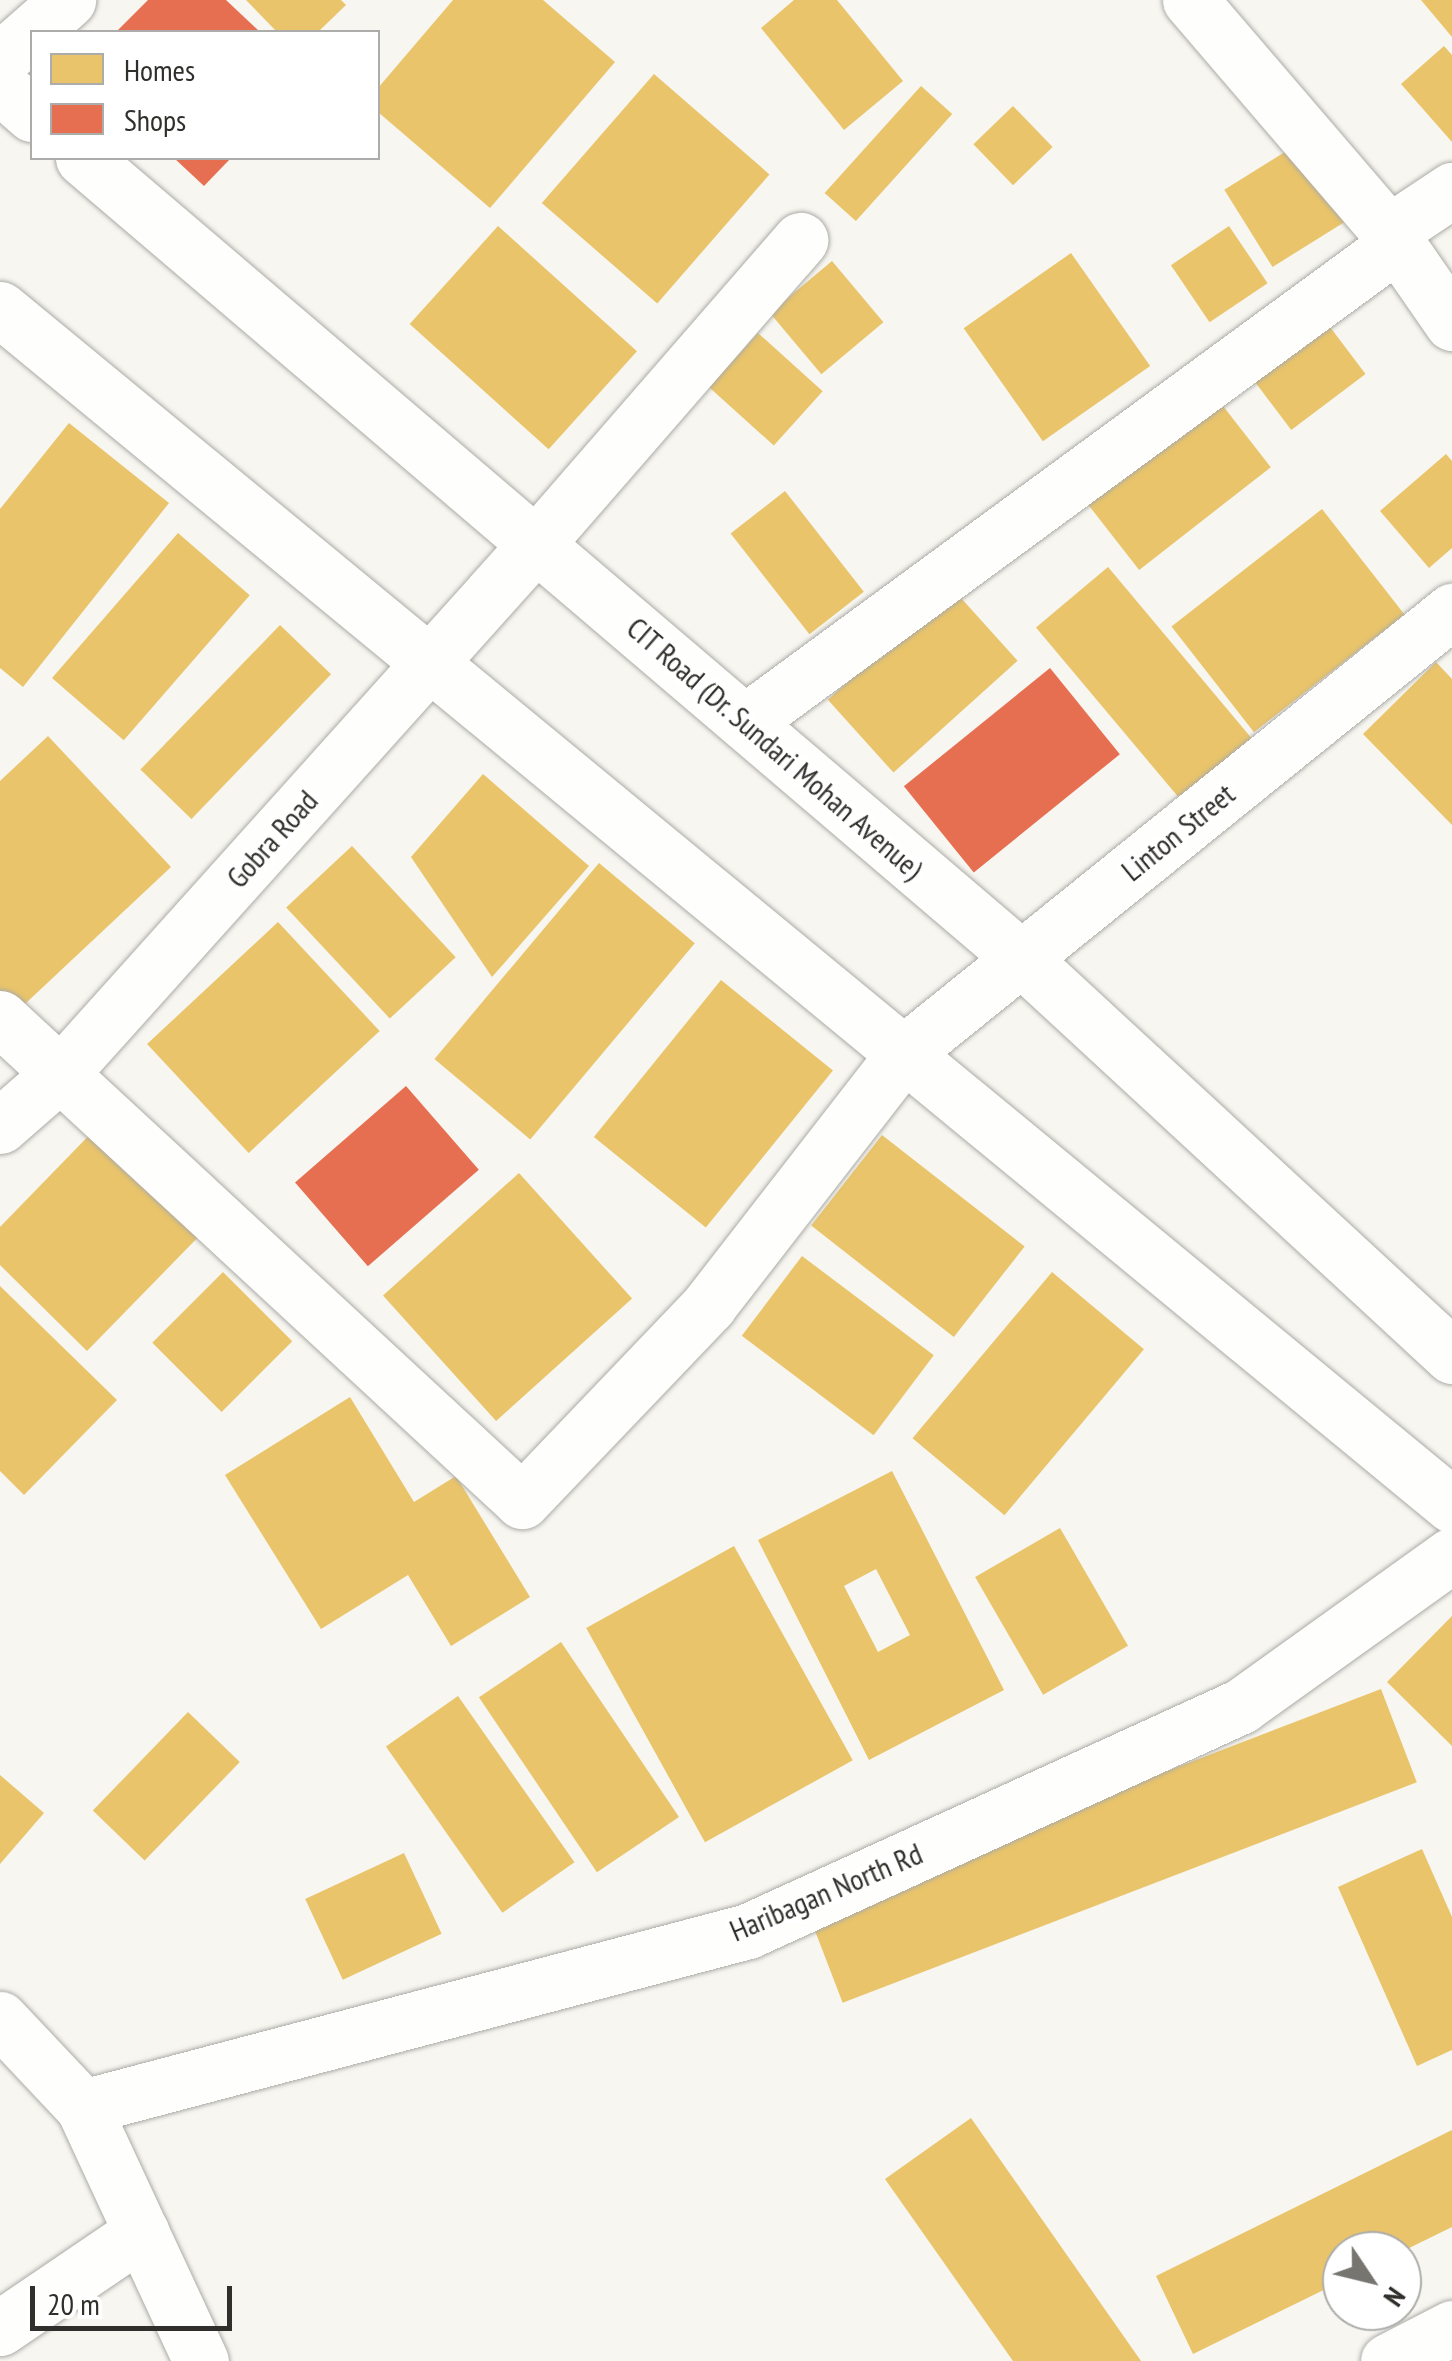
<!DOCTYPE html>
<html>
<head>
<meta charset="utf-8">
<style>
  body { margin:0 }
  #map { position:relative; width:1452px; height:2361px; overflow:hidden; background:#f7f6f0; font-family:"PT Sans Narrow",sans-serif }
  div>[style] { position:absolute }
  .homes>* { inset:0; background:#e9c46a; transform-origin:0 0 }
  .shops>* { inset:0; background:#e76f51; transform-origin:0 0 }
  .roads { filter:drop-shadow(0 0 2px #acaba7) drop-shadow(0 0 2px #acaba7) }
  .minor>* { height:55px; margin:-27.5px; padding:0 27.5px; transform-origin:27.5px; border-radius:27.5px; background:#fefefd }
  .major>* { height:55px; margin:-27.5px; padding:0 27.5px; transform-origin:27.5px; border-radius:27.5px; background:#fefefd }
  span { translate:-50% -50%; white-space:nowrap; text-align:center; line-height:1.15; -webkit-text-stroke:10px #fff; paint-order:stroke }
  .street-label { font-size:30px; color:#302f2b }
  .legend { position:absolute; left:30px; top:30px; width:350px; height:130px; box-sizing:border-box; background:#fff; border:2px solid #acacaa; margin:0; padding:12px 18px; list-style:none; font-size:30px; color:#302f2b }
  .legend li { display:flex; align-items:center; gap:20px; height:50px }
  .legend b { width:50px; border:2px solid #acacaa }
  .north { position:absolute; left:1322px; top:2231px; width:100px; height:100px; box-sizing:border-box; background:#fff; border:2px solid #acacaa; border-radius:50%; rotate:125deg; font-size:28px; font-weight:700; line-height:40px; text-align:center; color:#302f2b }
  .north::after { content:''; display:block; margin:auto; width:35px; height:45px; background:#767570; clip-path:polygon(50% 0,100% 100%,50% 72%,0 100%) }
  .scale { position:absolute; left:30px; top:2286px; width:202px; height:45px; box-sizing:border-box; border:5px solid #302f2b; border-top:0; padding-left:12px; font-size:30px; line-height:35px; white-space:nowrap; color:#302f2b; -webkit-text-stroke:8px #fff; paint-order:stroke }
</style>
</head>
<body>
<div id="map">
  <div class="homes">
    <div style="clip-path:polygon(246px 0,341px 0,346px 5px,318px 32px,277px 32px)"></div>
    <div style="clip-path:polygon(453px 0,543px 0,615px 62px,490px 208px,378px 112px,378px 88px)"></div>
    <div style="clip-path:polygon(794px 0,837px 0,903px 81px,844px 130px,761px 28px)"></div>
    <div style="clip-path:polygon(1421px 0,1452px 0,1452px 37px)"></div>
    <div style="clip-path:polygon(1444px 46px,1452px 55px,1452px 142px,1401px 84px)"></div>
    <div style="left:654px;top:74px;width:153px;height:171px;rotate:41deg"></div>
    <div style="left:921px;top:86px;width:42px;height:144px;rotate:42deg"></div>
    <div style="left:1013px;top:106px;width:57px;height:55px;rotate:46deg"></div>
    <div style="left:1304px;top:140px;width:91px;height:94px;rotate:58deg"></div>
    <div style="left:498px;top:226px;width:187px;height:132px;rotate:42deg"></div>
    <div style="left:1229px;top:226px;width:69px;height:70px;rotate:56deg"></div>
    <div style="left:1071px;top:253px;width:138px;height:131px;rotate:55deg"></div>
    <div style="left:832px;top:261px;width:80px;height:81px;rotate:50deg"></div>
    <div style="left:1324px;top:319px;width:69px;height:93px;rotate:53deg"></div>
    <div style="left:758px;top:333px;width:87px;height:73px;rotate:42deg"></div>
    <div style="left:1216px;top:397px;width:89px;height:167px;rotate:52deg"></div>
    <div style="clip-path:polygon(69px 423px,169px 503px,23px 687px,0 668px,0 509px)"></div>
    <div style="clip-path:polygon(1446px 454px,1452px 461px,1452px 548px,1429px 568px,1380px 511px)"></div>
    <div style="left:785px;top:491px;width:128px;height:69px;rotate:52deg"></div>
    <div style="left:1322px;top:509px;width:134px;height:191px;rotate:52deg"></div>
    <div style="left:178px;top:533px;width:95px;height:192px;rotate:41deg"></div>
    <div style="left:1108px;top:567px;width:226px;height:94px;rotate:50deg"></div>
    <div style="left:952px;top:588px;width:98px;height:167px;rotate:48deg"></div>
    <div style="left:280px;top:625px;width:71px;height:201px;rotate:44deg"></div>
    <div style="clip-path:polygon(1436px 662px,1452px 679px,1452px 825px,1363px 734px)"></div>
    <div style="clip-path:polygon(48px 736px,171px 867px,10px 1018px,0 1006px,0 781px)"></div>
    <div style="clip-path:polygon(483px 774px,589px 866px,492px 977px,411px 857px)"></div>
    <div style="left:352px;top:846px;width:152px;height:90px;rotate:47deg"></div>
    <div style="left:599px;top:863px;width:125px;height:256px;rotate:40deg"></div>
    <div style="left:278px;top:922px;width:149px;height:179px;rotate:47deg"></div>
    <div style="left:721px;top:980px;width:144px;height:202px;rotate:39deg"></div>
    <div style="clip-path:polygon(102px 1122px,208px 1227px,87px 1351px,0 1265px,0 1227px)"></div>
    <div style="left:882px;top:1135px;width:181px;height:115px;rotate:38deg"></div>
    <div style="left:519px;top:1173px;width:169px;height:183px;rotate:48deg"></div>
    <div style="left:802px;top:1256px;width:165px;height:100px;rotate:37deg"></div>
    <div style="left:223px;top:1272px;width:98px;height:100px;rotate:45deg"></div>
    <div style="left:1052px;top:1272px;width:120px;height:217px;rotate:40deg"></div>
    <div style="clip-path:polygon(0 1286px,117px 1400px,24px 1495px,0 1471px)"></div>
    <div style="clip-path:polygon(350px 1397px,414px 1502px,456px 1476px,530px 1597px,451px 1646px,408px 1575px,321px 1629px,225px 1475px)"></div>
    <div style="clip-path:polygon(evenodd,892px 1471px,1004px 1690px,869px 1760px,758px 1540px,892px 1471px,876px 1569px,910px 1635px,878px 1652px,844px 1586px,876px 1569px)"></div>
    <div style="left:1060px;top:1528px;width:136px;height:98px;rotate:60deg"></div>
    <div style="left:734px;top:1546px;width:245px;height:169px;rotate:61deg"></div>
    <div style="clip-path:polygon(1452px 1616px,1452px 1746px,1387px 1682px)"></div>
    <div style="left:561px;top:1642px;width:211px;height:99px;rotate:56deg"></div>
    <div style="left:1381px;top:1689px;width:100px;height:615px;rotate:69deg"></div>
    <div style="left:458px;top:1696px;width:203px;height:88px;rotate:55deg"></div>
    <div style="left:188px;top:1712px;width:72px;height:137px;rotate:44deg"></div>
    <div style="clip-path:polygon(0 1775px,44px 1813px,0 1864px)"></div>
    <div style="clip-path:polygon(1422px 1849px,1452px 1917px,1452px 2050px,1417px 2066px,1338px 1887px)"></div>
    <div style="left:404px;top:1853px;width:89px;height:109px;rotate:65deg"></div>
    <div style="clip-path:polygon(971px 2118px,1141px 2361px,1013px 2361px,885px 2179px)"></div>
    <div style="clip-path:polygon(1452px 2130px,1452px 2227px,1403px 2251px,1342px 2251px,1342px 2281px,1193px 2354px,1156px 2276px)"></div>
  </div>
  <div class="shops">
    <div style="clip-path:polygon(148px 0,226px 0,260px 32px,116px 32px)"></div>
    <div style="clip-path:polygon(174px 158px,231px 158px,204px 186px)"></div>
    <div style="left:1050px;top:668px;width:111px;height:188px;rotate:51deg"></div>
    <div style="left:406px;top:1086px;width:111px;height:147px;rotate:49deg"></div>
  </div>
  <div class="roads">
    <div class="minor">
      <div style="left:1190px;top:0;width:306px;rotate:49.4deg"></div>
      <div style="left:1389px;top:232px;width:111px;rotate:55.3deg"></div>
      <div style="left:0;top:60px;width:91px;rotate:-41.4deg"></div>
      <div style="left:1389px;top:232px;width:76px;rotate:-33.7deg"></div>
      <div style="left:745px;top:722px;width:808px;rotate:-36.25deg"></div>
      <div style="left:0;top:1018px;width:711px;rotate:42.78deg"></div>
      <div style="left:522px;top:1501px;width:271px;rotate:-46.3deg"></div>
      <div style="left:709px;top:1305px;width:320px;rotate:-52.2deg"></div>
      <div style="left:905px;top:1052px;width:703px;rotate:-38.88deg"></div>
      <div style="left:0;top:1126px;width:82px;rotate:-41.1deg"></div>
      <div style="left:62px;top:1072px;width:710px;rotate:-48.08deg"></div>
      <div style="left:536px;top:544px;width:403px;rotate:-49deg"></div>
      <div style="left:0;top:2019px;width:121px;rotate:46.7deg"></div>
      <div style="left:83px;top:2107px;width:280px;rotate:65.1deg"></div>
      <div style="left:83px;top:2107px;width:688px;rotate:-14.82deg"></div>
      <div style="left:748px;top:1931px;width:542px;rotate:-24.53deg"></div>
      <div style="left:1241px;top:1706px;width:259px;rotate:-35.6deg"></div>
      <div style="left:0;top:2328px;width:171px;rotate:-34.2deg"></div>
      <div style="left:1388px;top:2361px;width:72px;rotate:-27.3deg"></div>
    </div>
    <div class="major">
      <div style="left:0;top:86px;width:43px;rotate:41.2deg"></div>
      <div style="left:83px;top:158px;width:1233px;rotate:40.46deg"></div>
      <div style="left:1021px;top:958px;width:587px;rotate:42.72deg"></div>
      <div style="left:0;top:309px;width:1881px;rotate:39.48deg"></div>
    </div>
  </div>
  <div class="street-label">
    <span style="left:775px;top:748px;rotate:41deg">CIT Road (Dr. Sundari Mohan Avenue)</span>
    <span style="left:1178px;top:832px;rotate:-39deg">Linton Street</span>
    <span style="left:272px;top:839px;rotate:-48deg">Gobra Road</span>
    <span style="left:826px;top:1892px;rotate:-23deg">Haribagan North Rd</span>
  </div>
  <ul class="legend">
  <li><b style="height:28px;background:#e9c46a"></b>Homes</li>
  <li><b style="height:28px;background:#e76f51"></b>Shops</li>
  </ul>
  <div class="north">N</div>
  <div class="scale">20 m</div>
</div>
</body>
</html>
